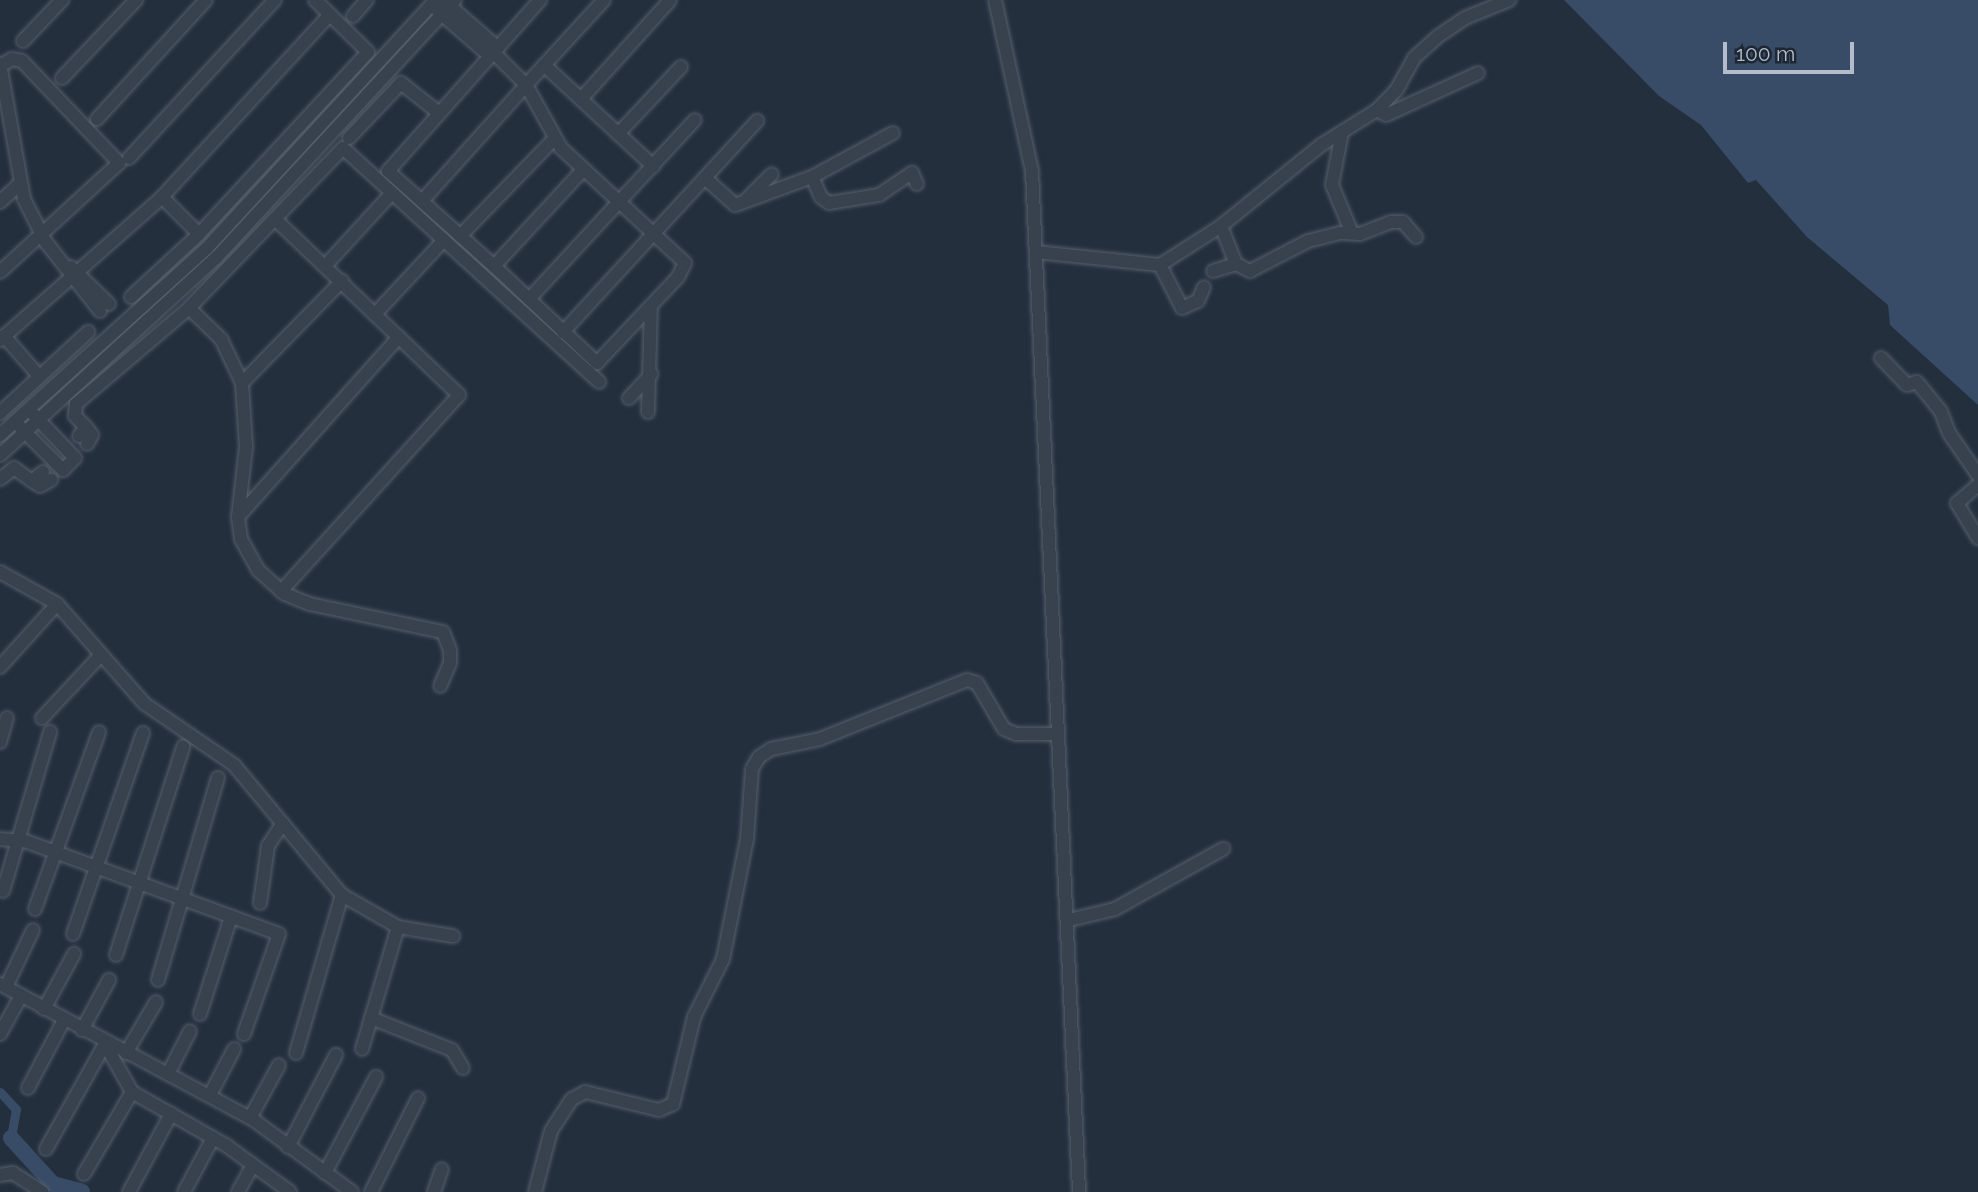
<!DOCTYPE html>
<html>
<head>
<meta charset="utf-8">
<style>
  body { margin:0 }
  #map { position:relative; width:1978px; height:1192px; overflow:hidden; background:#242f3e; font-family:Raleway,sans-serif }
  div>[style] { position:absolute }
  .water>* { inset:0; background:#394c67 }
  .canal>* { height:9px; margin:-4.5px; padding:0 4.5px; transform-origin:4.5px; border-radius:4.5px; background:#394c67 }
  .river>* { height:16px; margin:-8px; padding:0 8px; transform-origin:8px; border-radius:8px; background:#394c67 }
  .roads { filter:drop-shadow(0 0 2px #565f6c) drop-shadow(0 0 2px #565f6c) }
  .minor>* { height:12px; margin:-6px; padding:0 6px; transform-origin:6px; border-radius:6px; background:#38414e }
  span { translate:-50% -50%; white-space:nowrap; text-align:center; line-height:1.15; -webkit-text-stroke:5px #1d2633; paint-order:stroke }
  .scale { position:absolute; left:1723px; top:42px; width:131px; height:32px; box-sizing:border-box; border:4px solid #b4bcc9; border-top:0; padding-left:9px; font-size:21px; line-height:24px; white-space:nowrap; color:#b4bcc9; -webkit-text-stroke:5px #1d2633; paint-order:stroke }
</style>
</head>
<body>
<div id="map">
  <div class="water">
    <div style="clip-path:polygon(1564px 0,1978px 0,1978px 405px,1890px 325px,1888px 305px,1807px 237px,1756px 180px,1748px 183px,1701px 125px,1659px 96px)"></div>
  </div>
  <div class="canal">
    <div style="left:0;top:1092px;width:23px;rotate:47deg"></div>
    <div style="left:16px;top:1109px;width:29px;rotate:100deg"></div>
  </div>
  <div class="river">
    <div style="left:11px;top:1138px;width:62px;rotate:47.6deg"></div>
    <div style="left:53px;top:1184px;width:30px;rotate:15deg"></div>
  </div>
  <div class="roads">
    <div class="minor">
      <div style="left:443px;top:0;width:73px;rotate:41.1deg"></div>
      <div style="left:540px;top:0;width:229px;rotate:131.6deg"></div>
      <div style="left:388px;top:171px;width:142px;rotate:41.9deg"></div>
      <div style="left:494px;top:266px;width:131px;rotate:-47.2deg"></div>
      <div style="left:995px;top:0;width:175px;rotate:77.8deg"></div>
      <div style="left:1032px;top:171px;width:1022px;rotate:87.36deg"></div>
      <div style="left:438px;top:11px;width:69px;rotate:40.9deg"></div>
      <div style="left:353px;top:16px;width:21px;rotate:-49deg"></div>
      <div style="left:23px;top:41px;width:57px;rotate:-46.4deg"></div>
      <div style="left:494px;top:53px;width:45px;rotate:45deg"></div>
      <div style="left:526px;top:85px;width:115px;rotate:-47.5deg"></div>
      <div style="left:0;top:64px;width:137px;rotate:79.9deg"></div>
      <div style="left:24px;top:199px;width:47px;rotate:63.4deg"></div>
      <div style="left:45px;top:241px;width:89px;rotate:51.8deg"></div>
      <div style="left:544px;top:65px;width:149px;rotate:42.8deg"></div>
      <div style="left:0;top:66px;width:14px;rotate:-30deg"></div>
      <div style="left:12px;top:59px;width:10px;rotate:11deg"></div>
      <div style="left:22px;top:61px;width:141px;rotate:46.4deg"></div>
      <div style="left:119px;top:163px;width:161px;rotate:137.5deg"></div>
      <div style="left:62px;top:78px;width:108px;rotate:-46.5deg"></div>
      <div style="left:581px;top:99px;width:133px;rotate:-48deg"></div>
      <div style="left:1377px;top:110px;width:10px;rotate:29deg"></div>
      <div style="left:1386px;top:115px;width:101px;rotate:-24.5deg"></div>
      <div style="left:97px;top:119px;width:161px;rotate:-47.5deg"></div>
      <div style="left:1342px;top:132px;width:54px;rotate:100.7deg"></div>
      <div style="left:1332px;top:185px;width:52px;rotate:67.4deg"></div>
      <div style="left:618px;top:134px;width:92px;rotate:-46.8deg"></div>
      <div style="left:349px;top:138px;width:76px;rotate:-46.6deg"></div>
      <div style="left:401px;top:83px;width:48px;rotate:38.3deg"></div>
      <div style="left:129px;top:158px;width:215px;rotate:-47.3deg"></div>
      <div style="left:812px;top:177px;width:22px;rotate:66deg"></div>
      <div style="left:821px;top:197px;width:10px;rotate:37deg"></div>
      <div style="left:829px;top:203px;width:51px;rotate:-9.1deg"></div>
      <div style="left:879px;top:195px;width:40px;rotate:-34deg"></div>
      <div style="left:912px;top:173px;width:12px;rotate:66deg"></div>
      <div style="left:705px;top:178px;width:40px;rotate:42deg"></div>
      <div style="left:735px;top:205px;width:82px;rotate:-20deg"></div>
      <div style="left:812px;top:177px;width:92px;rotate:-28.5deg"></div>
      <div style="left:162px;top:197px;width:52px;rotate:45deg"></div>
      <div style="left:747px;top:199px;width:35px;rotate:-45deg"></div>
      <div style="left:422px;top:201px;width:156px;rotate:-48.1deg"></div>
      <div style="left:526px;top:85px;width:72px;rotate:60.9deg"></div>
      <div style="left:561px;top:148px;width:169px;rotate:42.8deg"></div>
      <div style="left:685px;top:263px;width:16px;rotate:117deg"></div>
      <div style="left:678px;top:277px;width:118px;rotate:133.3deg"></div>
      <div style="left:597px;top:363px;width:141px;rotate:-136.7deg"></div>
      <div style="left:0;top:202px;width:26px;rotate:-43deg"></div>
      <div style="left:276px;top:220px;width:253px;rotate:43.7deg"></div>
      <div style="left:459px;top:395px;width:265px;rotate:132.2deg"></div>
      <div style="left:460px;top:236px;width:135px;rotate:-45.9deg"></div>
      <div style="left:1036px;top:252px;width:125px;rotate:6deg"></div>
      <div style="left:1160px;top:265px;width:72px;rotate:-32.6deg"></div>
      <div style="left:1221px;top:226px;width:129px;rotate:-39deg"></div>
      <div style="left:1321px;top:145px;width:66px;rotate:-32deg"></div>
      <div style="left:1377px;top:110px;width:29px;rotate:-46deg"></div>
      <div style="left:1397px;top:89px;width:35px;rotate:-61deg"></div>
      <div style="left:1414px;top:58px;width:31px;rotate:-42deg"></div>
      <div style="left:1437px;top:37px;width:34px;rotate:-34deg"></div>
      <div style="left:1465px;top:18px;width:48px;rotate:-22.2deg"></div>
      <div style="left:1236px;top:264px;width:16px;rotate:27deg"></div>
      <div style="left:1250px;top:271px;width:65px;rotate:-27.3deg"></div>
      <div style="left:1308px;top:241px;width:34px;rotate:-14deg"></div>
      <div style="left:1341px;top:233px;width:19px;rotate:3deg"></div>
      <div style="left:1360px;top:234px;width:33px;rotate:-21deg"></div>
      <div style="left:1391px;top:222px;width:12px"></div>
      <div style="left:1403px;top:222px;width:20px;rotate:49deg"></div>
      <div style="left:1160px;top:265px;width:48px;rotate:62.9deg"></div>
      <div style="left:1182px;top:308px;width:17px;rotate:-24deg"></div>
      <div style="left:1198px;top:301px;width:15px;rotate:-67deg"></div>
      <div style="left:325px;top:266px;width:99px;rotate:-47.5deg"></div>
      <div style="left:71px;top:267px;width:53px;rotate:44.2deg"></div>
      <div style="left:1213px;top:271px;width:24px;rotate:-17deg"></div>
      <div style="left:1236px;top:264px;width:41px;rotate:-111.5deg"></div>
      <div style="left:131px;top:297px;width:93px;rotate:-42.8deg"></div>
      <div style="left:199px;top:234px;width:248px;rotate:-47.1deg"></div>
      <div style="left:368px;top:52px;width:74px;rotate:-135.5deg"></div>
      <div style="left:529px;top:299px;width:244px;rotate:-47.2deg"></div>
      <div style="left:189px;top:308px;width:45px;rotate:44.1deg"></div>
      <div style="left:221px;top:339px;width:49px;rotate:64.5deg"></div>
      <div style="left:242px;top:383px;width:143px;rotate:-45.6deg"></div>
      <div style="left:375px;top:314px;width:101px;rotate:-47deg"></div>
      <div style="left:563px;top:332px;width:287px;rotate:-47.4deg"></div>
      <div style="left:4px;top:336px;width:53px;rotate:48.8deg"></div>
      <div style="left:0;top:340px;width:216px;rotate:-41.4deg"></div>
      <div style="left:162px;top:197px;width:248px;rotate:-47.4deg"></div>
      <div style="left:1881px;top:358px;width:37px;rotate:46deg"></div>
      <div style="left:1907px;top:385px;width:10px;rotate:-17deg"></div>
      <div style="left:1917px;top:382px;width:38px;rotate:51deg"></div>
      <div style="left:1941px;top:412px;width:22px;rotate:69deg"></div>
      <div style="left:1949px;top:433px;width:51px;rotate:55.4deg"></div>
      <div style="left:242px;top:383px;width:64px;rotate:86.4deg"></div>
      <div style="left:246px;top:447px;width:70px;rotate:96.5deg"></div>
      <div style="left:238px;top:517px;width:22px;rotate:82deg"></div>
      <div style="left:241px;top:539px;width:35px;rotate:61deg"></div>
      <div style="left:258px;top:570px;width:36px;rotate:42deg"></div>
      <div style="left:285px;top:594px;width:27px;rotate:22deg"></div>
      <div style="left:310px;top:604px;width:136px;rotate:11.9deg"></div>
      <div style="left:443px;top:632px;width:19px;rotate:69deg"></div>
      <div style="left:450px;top:650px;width:13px;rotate:90deg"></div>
      <div style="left:450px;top:663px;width:25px;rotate:113deg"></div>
      <div style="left:629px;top:398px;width:33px;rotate:-47deg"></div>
      <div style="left:648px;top:412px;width:106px;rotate:-88.4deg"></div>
      <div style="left:0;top:413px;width:120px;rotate:-42.6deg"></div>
      <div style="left:20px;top:427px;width:61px;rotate:45deg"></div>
      <div style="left:63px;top:470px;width:17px;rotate:-45deg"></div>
      <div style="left:75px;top:458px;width:62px;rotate:-133.7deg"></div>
      <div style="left:86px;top:427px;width:16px;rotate:-135deg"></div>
      <div style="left:75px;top:416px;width:12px;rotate:-85deg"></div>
      <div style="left:76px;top:404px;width:148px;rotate:-40.3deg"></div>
      <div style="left:189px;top:308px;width:222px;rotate:-46.1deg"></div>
      <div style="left:343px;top:148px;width:347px;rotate:42.4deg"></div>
      <div style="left:0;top:435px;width:279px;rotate:-42.1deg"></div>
      <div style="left:207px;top:248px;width:338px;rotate:-47.3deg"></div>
      <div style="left:79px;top:436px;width:11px;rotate:-52deg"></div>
      <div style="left:86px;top:427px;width:10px;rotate:53deg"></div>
      <div style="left:92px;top:435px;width:10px;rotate:119deg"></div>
      <div style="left:0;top:455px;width:294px;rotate:-42.4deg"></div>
      <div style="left:217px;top:257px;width:350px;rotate:-47.2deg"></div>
      <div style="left:43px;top:472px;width:14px;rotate:141deg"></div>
      <div style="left:32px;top:481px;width:9px;rotate:32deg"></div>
      <div style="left:40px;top:486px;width:13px;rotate:-29deg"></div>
      <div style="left:0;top:479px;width:18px;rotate:-38deg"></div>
      <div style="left:14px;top:468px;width:22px;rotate:36deg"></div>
      <div style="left:1978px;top:485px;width:28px;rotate:139deg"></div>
      <div style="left:1957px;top:503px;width:41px;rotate:59deg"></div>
      <div style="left:238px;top:517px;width:241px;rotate:-48.2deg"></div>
      <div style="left:0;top:572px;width:65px;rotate:29.3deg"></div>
      <div style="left:57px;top:604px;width:133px;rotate:48.7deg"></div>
      <div style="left:145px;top:704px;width:108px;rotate:34.4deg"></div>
      <div style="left:234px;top:765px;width:169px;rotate:50.3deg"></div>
      <div style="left:342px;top:895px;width:64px;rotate:29.7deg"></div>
      <div style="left:398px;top:927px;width:56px;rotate:9.3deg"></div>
      <div style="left:0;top:667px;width:85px;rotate:-47.9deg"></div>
      <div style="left:42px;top:718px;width:85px;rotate:-46.9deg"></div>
      <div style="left:0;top:742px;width:25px;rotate:-74deg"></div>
      <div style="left:0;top:839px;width:25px;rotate:5deg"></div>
      <div style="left:25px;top:841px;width:270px;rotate:20.1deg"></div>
      <div style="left:279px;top:934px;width:106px;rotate:109.3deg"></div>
      <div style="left:3px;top:891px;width:166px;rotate:-73.5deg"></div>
      <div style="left:260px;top:903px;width:58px;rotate:-82deg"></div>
      <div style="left:268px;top:846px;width:27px;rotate:-57deg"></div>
      <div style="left:35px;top:909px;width:188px;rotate:-70.1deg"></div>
      <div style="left:1069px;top:920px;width:47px;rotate:-13.4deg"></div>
      <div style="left:1115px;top:909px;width:124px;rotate:-29.1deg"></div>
      <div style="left:73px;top:934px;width:213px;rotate:-70.8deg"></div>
      <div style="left:116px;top:955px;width:219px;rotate:-72.1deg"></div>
      <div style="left:158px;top:980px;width:211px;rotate:-73.5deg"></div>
      <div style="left:0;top:984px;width:289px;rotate:28.2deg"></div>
      <div style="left:255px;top:1121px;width:120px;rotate:36.2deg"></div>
      <div style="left:6px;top:987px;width:63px;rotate:-64.7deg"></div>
      <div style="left:44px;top:1009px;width:63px;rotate:-61.4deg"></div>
      <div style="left:200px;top:1014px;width:102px;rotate:-72.3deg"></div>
      <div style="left:371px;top:1018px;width:87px;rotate:21.6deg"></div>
      <div style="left:452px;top:1050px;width:21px;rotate:59deg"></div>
      <div style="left:82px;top:1030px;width:57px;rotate:-61.6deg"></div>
      <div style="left:0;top:1034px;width:43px;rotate:-61.1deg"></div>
      <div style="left:105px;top:1044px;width:55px;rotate:60.6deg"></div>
      <div style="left:132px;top:1092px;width:109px;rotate:29.6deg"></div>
      <div style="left:227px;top:1146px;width:78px;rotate:36.1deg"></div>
      <div style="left:362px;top:1049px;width:127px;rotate:-73.6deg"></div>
      <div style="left:126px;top:1053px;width:59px;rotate:-59.5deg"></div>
      <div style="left:296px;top:1053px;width:165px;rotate:-73.8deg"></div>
      <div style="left:168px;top:1074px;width:48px;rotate:-62.9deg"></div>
      <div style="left:28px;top:1088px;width:77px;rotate:-62.1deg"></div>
      <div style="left:210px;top:1095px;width:52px;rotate:-62.4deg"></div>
      <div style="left:250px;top:1118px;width:60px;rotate:-61.3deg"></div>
      <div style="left:288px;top:1147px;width:104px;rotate:-62.4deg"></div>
      <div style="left:46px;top:1149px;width:120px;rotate:-60.7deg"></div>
      <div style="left:325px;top:1173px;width:109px;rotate:-62deg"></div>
      <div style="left:84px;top:1174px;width:95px;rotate:-59.7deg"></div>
      <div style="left:0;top:1175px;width:13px;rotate:-9deg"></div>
      <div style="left:13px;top:1173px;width:35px;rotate:33deg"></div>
      <div style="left:129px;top:1192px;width:89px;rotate:-61.7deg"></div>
      <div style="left:184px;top:1192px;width:61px;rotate:-61.8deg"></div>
      <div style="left:238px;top:1192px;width:31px;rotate:-61deg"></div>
      <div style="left:371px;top:1192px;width:105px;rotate:-63.4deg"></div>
      <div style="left:434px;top:1192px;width:24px;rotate:-71deg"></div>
      <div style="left:535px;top:1192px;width:63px;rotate:-75.3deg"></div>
      <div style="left:551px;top:1131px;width:38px;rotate:-57deg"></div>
      <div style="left:572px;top:1099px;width:15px;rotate:-28deg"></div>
      <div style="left:585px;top:1092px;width:76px;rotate:13.7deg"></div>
      <div style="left:659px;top:1110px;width:15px;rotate:-23deg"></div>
      <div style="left:673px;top:1104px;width:89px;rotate:-76.4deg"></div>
      <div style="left:694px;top:1017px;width:65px;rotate:-63.4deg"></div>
      <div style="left:723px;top:959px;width:122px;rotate:-78.7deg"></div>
      <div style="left:747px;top:839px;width:70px;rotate:-85.9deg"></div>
      <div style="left:752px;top:769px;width:14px;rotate:-60deg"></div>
      <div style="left:759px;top:757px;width:14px;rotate:-34deg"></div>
      <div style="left:771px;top:749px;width:50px;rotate:-11.5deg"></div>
      <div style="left:820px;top:739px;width:158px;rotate:-21.9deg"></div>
      <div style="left:967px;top:680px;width:10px;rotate:17deg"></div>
      <div style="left:977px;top:683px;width:53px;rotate:59.6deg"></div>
      <div style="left:1004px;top:729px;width:13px;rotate:23deg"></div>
      <div style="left:1016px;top:734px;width:39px"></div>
    </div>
  </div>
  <div class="scale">100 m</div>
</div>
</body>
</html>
